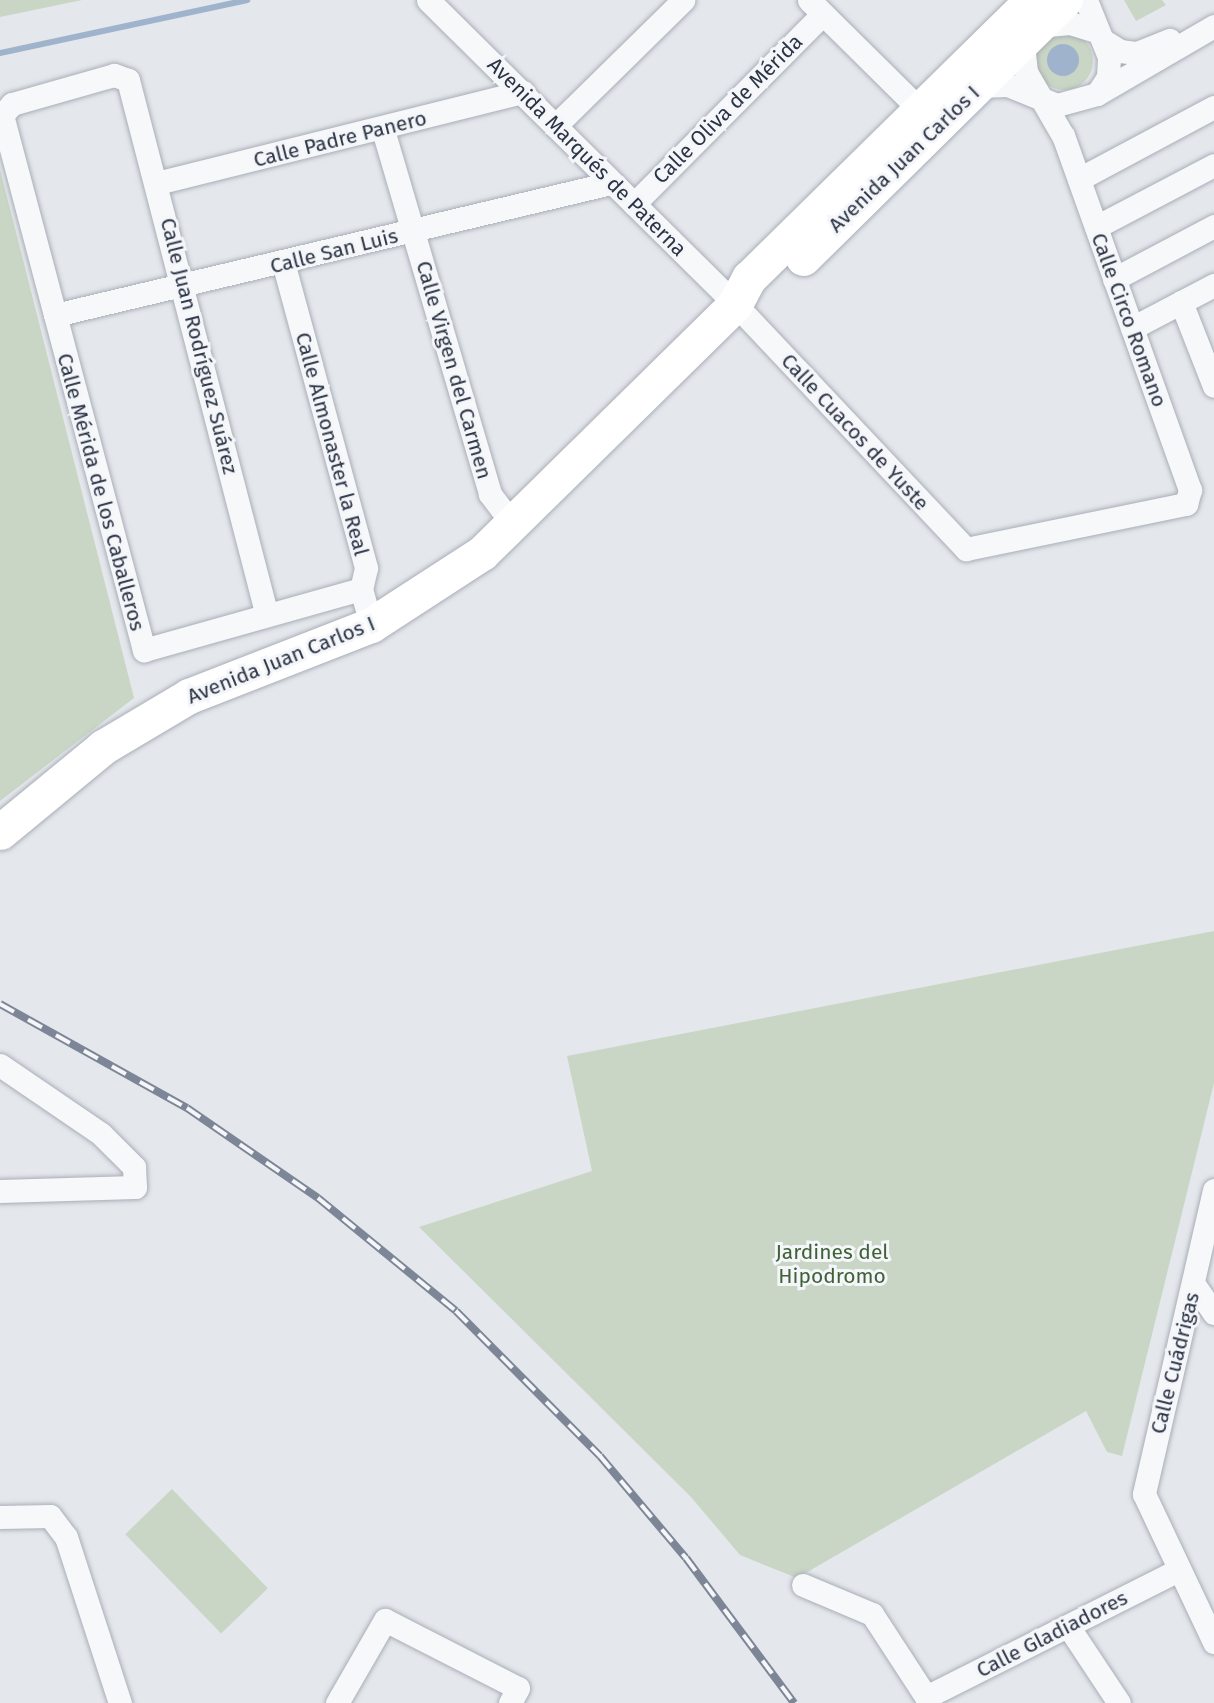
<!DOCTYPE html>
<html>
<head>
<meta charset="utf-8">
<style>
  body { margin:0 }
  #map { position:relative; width:1214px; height:1703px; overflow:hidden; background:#e4e7ec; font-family:"Fira Sans",sans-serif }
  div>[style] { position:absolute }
  .green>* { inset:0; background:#c9d6c5; transform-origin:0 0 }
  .round { border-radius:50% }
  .water>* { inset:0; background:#9fb4cc }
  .stream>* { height:6px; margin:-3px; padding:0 3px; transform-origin:3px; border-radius:3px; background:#9fb4cc }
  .roads { filter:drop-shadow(0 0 2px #a9aeb7) drop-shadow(0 0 2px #a9aeb7) }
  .minor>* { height:23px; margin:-11.5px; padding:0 11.5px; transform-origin:11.5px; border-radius:11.5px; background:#f7f8fa }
  .primary>* { height:35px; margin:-17.5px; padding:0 17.5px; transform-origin:17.5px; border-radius:17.5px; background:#fff }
  .rail>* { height:8px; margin-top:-4px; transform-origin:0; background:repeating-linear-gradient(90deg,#f4f6f9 0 16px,#7d8696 0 32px); box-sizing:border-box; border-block:2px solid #7d8696 }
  span { translate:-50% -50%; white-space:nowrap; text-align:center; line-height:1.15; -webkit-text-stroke:6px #f4f6f9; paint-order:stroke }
  .street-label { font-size:21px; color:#2b3445 }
  .park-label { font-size:21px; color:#3f6138 }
</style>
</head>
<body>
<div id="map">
  <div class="green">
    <div style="clip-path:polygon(0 0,82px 0,0 17px)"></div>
    <div style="clip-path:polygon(1124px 0,1162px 0,1166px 5px,1136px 21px)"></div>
    <div class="round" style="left:1035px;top:32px;width:58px;height:58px"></div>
    <div style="clip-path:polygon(0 169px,134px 698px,0 801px)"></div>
    <div style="clip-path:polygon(1214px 931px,1214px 1083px,1122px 1456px,1107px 1452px,1086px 1411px,797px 1578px,740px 1555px,691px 1497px,419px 1227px,592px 1171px,567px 1056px)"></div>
    <div style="left:172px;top:1489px;width:138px;height:65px;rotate:46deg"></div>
  </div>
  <div class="water">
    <div class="round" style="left:1047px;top:44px;width:32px;height:32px"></div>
  </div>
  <div class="stream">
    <div style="left:0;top:53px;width:253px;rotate:-12.1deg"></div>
  </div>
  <div class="roads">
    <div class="minor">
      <div style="left:428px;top:0;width:432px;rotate:44.7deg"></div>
      <div style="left:735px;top:304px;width:337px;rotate:46.7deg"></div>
      <div style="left:966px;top:549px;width:225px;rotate:-11.6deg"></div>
      <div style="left:1186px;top:504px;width:15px;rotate:-74deg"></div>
      <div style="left:1190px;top:490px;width:376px;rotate:-109.7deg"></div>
      <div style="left:1063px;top:136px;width:74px;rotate:-120deg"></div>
      <div style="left:1026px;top:72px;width:39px;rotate:-96deg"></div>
      <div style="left:809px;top:0;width:155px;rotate:44.7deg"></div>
      <div style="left:1037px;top:26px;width:33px;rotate:-5deg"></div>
      <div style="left:1070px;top:23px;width:27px;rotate:17deg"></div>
      <div style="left:1104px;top:41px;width:19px;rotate:32deg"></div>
      <div style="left:1120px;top:51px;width:17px;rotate:7deg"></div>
      <div style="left:1137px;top:53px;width:35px;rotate:-22deg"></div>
      <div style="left:979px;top:86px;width:29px;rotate:-2deg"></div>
      <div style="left:1008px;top:85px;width:53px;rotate:22.2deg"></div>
      <div style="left:1057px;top:105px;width:41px;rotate:-15.4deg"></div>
      <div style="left:1097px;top:94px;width:20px;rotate:-57deg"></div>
      <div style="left:1108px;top:77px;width:20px;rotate:-87deg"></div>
      <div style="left:1109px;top:57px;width:61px;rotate:-112deg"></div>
      <div style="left:1097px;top:94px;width:135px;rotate:-30.2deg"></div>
      <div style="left:555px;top:126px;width:180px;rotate:-44.5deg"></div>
      <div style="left:383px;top:130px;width:379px;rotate:73.6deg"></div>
      <div style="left:490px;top:494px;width:36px;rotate:53deg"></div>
      <div style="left:1079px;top:179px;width:153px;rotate:-28.1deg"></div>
      <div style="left:157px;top:183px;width:377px;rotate:-14deg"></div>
      <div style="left:634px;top:204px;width:268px;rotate:-45.2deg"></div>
      <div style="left:1096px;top:227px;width:133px;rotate:-27.7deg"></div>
      <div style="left:283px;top:262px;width:317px;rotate:74.8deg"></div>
      <div style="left:366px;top:568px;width:22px;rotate:103deg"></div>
      <div style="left:361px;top:589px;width:37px;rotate:74deg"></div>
      <div style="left:1114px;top:279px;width:113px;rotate:-27.9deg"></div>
      <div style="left:1181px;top:302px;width:90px;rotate:68.6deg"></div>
      <div style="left:55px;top:315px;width:571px;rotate:-13.36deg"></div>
      <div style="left:1132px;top:328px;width:93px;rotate:-27.7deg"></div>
      <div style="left:266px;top:612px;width:550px;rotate:-104.54deg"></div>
      <div style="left:128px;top:80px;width:15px;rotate:-160deg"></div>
      <div style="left:114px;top:75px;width:106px;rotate:164.1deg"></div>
      <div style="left:12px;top:104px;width:15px;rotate:132deg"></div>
      <div style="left:2px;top:115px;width:554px;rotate:75.14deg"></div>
      <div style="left:144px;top:650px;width:225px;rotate:-15.7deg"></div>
      <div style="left:0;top:1065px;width:122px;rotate:34.3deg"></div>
      <div style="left:101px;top:1134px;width:47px;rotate:45deg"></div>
      <div style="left:134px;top:1167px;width:20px;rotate:87deg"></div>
      <div style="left:135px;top:1187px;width:135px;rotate:178.3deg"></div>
      <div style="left:1214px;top:1190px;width:312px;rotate:103deg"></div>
      <div style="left:1144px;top:1494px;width:164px;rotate:64.7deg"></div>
      <div style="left:1195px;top:1286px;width:33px;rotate:55deg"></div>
      <div style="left:0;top:1517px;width:50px;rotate:-1.1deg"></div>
      <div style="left:50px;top:1516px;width:26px;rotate:53deg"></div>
      <div style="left:66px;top:1537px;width:175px;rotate:72deg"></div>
      <div style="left:803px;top:1585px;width:75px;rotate:22.8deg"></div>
      <div style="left:872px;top:1614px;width:106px;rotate:56.9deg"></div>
      <div style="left:1068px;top:1626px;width:92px;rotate:56.5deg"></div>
      <div style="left:926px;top:1697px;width:283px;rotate:-26.7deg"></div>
      <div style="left:337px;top:1703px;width:96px;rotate:-60deg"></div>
      <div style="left:385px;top:1620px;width:149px;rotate:27.1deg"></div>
      <div style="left:518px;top:1688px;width:17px;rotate:118deg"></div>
    </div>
    <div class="primary">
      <div style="left:803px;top:258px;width:368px;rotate:-44.6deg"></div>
      <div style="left:0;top:832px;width:134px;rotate:-39.5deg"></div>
      <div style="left:103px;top:747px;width:100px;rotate:-30.7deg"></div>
      <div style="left:189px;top:696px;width:195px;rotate:-21.3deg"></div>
      <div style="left:371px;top:625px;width:132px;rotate:-33deg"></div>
      <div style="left:482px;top:553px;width:355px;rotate:-44.5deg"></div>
      <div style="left:735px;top:304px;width:30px;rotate:-62deg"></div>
      <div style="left:749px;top:278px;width:397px;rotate:-44.5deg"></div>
    </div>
  </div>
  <div class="rail">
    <div style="left:0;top:1004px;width:214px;rotate:29.1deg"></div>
    <div style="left:187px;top:1108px;width:159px;rotate:34.5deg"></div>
    <div style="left:318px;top:1198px;width:178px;rotate:39.3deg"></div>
    <div style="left:456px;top:1311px;width:204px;rotate:45.2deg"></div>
    <div style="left:600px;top:1456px;width:133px;rotate:49.9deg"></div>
    <div style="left:686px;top:1558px;width:181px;rotate:53.3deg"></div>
  </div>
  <div class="street-label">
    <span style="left:728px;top:109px;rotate:-45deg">Calle Oliva de Mérida</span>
    <span style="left:340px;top:139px;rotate:-14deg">Calle Padre Panero</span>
    <span style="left:587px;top:157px;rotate:45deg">Avenida Marqués de Paterna</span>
    <span style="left:904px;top:159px;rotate:-44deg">Avenida Juan Carlos I</span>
    <span style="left:334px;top:251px;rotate:-14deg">Calle San Luis</span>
    <span style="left:1129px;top:320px;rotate:70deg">Calle Circo Romano</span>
    <span style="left:199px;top:346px;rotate:76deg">Calle Juan Rodríguez Suárez</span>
    <span style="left:454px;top:370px;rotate:74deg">Calle Virgen del Carmen</span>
    <span style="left:855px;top:432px;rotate:47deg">Calle Cuacos de Yuste</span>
    <span style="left:332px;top:444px;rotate:75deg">Calle Almonaster la Real</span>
    <span style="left:101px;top:492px;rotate:75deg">Calle Mérida de los Caballeros</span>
    <span style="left:281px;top:660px;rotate:-22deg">Avenida Juan Carlos I</span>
    <span style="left:1175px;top:1363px;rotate:-76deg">Calle Cuádrigas</span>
    <span style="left:1052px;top:1634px;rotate:-27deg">Calle Gladiadores</span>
  </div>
  <div class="park-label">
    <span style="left:832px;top:1264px">Jardines del<br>Hipodromo</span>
  </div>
</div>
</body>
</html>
